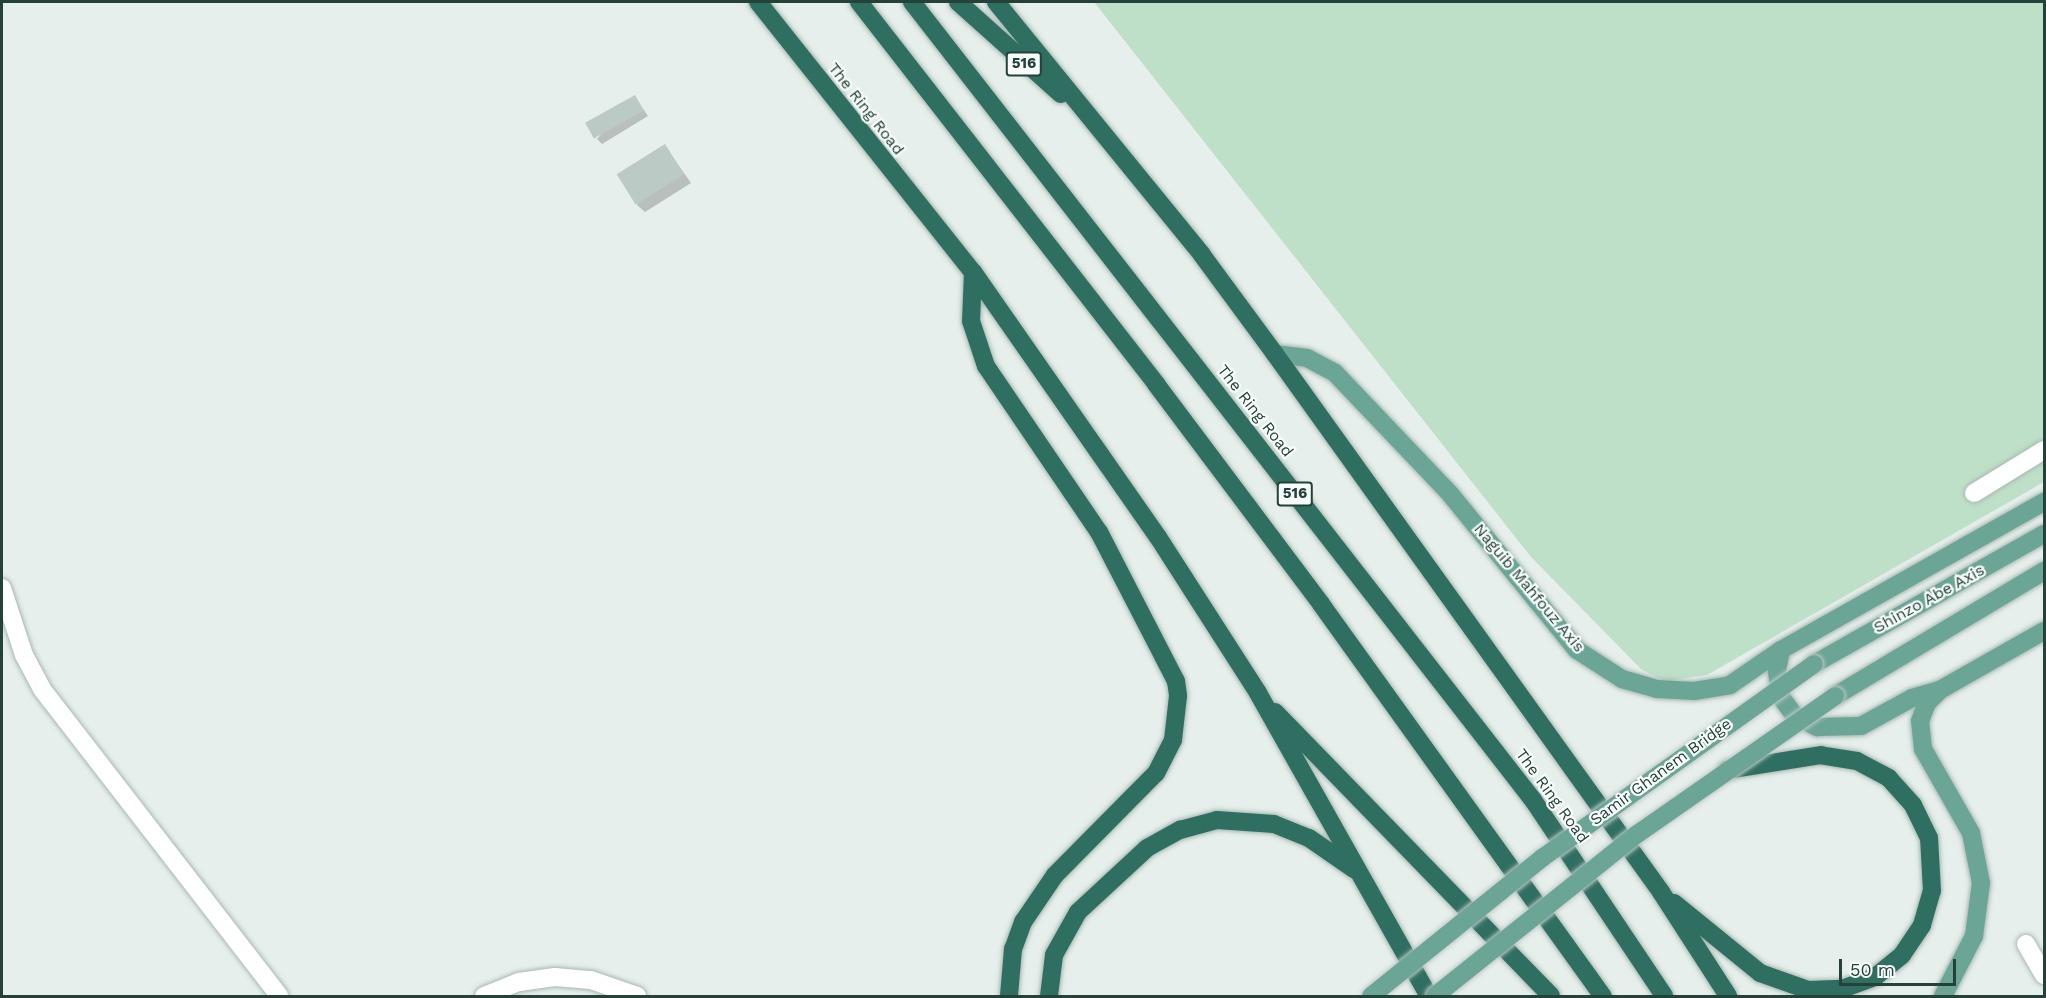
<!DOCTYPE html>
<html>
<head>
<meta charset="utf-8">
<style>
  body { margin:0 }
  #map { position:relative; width:2046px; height:998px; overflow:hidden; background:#e6efeb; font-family:"Work Sans",sans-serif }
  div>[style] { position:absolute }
  .green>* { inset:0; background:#bfe0c8 }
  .shadow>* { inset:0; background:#0003 }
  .building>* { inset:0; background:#bbcac4; transform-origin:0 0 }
  .roads { filter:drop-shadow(0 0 2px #a8b8b2) drop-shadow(0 0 2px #a8b8b2) }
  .minor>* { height:18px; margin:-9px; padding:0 9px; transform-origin:9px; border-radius:9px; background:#fff }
  .major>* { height:18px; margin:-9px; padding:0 9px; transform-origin:9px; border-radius:9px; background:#6aa596 }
  .highway>* { height:18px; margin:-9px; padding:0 9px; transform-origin:9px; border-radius:9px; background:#2f6f62 }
  .bridges { filter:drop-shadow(0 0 2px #c2cac8) drop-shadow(0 0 2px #c2cac8) }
  .major-bridge>* { height:18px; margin:-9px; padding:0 9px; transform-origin:9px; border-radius:9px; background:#6aa596 }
  span { translate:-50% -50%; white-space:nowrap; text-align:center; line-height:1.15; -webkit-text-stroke:4.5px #f7fbf9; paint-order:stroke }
  .shield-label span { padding:2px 4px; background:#f7fbf9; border:2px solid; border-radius:4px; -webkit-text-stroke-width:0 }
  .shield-label { font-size:15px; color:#24423a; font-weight:700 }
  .street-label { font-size:16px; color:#24423a }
  .frame { position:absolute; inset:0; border:3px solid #24423a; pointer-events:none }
  .scale { position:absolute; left:1839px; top:959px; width:117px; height:27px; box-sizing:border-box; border:3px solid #24423a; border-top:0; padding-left:8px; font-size:18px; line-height:21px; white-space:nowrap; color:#24423a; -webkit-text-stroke:4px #f7fbf9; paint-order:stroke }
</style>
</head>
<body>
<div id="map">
  <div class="green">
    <div style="clip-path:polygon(1094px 2px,2044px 2px,2044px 482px,1707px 675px,1665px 681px,1642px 670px,1531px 557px)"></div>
  </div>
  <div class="shadow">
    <div style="clip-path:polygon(635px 97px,648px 116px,602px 144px,597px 139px)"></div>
    <div style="clip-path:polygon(665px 146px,691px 183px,645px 212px,637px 205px)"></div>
  </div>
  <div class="building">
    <div style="left:635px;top:95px;width:18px;height:57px;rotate:61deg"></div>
    <div style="left:665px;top:144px;width:36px;height:57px;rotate:58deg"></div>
  </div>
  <div class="roads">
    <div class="minor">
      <div style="left:1974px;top:493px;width:82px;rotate:-31.6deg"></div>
      <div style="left:2px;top:588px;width:71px;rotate:71.8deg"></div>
      <div style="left:24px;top:655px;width:38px;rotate:62deg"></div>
      <div style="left:42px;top:689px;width:388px;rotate:52.3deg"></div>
      <div style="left:2026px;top:944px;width:36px;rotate:60deg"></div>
      <div style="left:484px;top:996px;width:38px;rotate:-22deg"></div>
      <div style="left:519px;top:982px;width:36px;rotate:-8deg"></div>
      <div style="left:555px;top:977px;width:36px;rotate:5deg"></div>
      <div style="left:591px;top:980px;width:49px;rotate:19.2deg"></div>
    </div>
    <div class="major">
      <div style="left:1275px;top:354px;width:32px;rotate:7deg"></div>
      <div style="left:1307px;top:358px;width:32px;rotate:28deg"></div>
      <div style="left:1335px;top:373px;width:168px;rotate:46.4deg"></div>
      <div style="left:1451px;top:495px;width:200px;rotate:50.9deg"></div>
      <div style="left:1577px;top:650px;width:54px;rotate:32.8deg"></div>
      <div style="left:1622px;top:679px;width:36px;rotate:16deg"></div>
      <div style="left:1657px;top:689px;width:37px;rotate:3deg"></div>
      <div style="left:1694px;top:691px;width:36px;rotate:-9deg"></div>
      <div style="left:1730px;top:685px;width:62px;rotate:-34.5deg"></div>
      <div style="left:1781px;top:650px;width:302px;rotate:-29.4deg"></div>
      <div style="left:1781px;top:650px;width:21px;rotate:101deg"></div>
      <div style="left:1777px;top:671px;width:25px;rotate:83deg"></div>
      <div style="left:1780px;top:696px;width:25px;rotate:53deg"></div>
      <div style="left:1795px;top:716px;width:25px;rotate:27deg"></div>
      <div style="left:1817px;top:727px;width:44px;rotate:-1.3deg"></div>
      <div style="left:1861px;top:726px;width:58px;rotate:-28.8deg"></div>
      <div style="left:1912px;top:698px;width:29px;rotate:-16deg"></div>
      <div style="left:1814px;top:664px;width:264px;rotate:-29.5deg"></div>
      <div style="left:1835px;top:696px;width:244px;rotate:-30.9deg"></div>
      <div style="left:1943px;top:996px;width:68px;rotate:-62.7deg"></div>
      <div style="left:1974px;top:936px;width:53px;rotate:-82.5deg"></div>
      <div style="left:1981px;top:883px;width:51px;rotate:-101.3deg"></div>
      <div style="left:1971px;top:833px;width:97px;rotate:-119.7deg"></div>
      <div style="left:1923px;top:749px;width:28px;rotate:-96deg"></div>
      <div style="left:1920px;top:721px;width:19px;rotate:-69deg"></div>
      <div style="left:1927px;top:703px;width:18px;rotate:-45deg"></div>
      <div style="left:1940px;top:690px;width:120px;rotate:-29.6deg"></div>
    </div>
    <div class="highway">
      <div style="left:758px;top:2px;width:345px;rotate:51.5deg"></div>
      <div style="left:973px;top:272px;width:323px;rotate:55.1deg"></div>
      <div style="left:1158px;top:537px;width:185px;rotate:57.3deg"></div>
      <div style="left:1258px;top:693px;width:348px;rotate:60.6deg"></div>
      <div style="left:859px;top:2px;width:484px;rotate:52.1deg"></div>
      <div style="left:1156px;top:384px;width:275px;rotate:53.1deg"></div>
      <div style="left:1321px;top:604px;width:483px;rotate:54.3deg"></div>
      <div style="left:912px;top:2px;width:1011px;rotate:52.11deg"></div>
      <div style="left:1533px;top:800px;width:236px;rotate:56.2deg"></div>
      <div style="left:958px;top:2px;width:138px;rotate:41.8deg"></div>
      <div style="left:996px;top:2px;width:326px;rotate:50.8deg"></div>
      <div style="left:1202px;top:255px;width:123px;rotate:53.6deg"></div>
      <div style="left:1275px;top:354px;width:662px;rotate:54.34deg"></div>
      <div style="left:1661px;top:892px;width:124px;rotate:57.2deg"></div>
      <div style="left:973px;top:272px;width:49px;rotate:92.3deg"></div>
      <div style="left:971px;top:321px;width:47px;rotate:71.6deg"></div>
      <div style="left:986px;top:366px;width:201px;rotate:55.8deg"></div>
      <div style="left:1099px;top:532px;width:168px;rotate:62.7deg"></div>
      <div style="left:1176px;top:681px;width:15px;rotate:82deg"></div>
      <div style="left:1178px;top:696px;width:44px;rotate:96.5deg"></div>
      <div style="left:1173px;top:740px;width:37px;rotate:117deg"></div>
      <div style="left:1156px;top:773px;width:144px;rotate:134.7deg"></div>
      <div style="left:1055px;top:875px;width:57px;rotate:124.2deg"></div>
      <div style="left:1023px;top:922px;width:29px;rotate:110deg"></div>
      <div style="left:1013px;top:949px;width:47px;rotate:94.9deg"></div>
      <div style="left:1275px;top:712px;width:396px;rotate:45.8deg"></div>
      <div style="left:1674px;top:903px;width:111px;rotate:39.1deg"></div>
      <div style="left:1760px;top:973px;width:51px;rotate:19.5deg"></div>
      <div style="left:1808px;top:990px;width:34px;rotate:-2deg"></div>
      <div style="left:1842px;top:989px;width:35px;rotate:-20deg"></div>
      <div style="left:1875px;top:977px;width:35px;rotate:-39deg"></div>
      <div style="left:1902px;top:955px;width:36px;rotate:-56deg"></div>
      <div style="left:1922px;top:925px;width:35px;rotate:-74deg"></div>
      <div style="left:1932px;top:891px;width:53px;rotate:-93.2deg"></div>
      <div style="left:1929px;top:838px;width:37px;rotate:-116deg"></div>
      <div style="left:1913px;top:805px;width:36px;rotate:-132deg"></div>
      <div style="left:1889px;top:778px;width:36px;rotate:-152deg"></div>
      <div style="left:1857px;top:761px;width:36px;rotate:-171deg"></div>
      <div style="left:1821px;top:755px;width:95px;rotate:170.9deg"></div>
      <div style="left:1049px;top:996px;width:41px;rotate:-83deg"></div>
      <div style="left:1054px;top:955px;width:49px;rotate:-60.8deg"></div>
      <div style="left:1078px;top:912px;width:94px;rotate:-42.8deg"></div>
      <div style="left:1147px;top:848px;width:38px;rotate:-29deg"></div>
      <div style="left:1180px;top:830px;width:38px;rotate:-15deg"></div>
      <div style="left:1217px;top:820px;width:57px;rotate:4deg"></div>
      <div style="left:1274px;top:824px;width:38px;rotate:22deg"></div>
      <div style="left:1309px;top:838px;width:55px;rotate:34.6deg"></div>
    </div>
  </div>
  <div class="bridges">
    <div class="major-bridge">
      <div style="left:1371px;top:996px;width:220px;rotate:-38.9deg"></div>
      <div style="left:1542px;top:858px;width:334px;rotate:-35.5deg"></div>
      <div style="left:1435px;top:996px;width:258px;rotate:-38.7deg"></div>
      <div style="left:1636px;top:835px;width:243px;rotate:-34.9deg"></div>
    </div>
  </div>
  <div class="shield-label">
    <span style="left:1024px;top:64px">516</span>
    <span style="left:1295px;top:494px">516</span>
  </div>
  <div class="street-label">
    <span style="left:866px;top:109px;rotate:52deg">The Ring Road</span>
    <span style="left:1255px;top:411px;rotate:52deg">The Ring Road</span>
    <span style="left:1529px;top:588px;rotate:50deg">Naguib Mahfouz Axis</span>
    <span style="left:1929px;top:599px;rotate:-29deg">Shinzo Abe Axis</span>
    <span style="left:1661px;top:772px;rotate:-36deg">Samir Ghanem Bridge</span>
    <span style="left:1552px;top:796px;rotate:54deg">The Ring Road</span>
  </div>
  <div class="frame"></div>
  <div class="scale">50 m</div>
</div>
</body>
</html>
